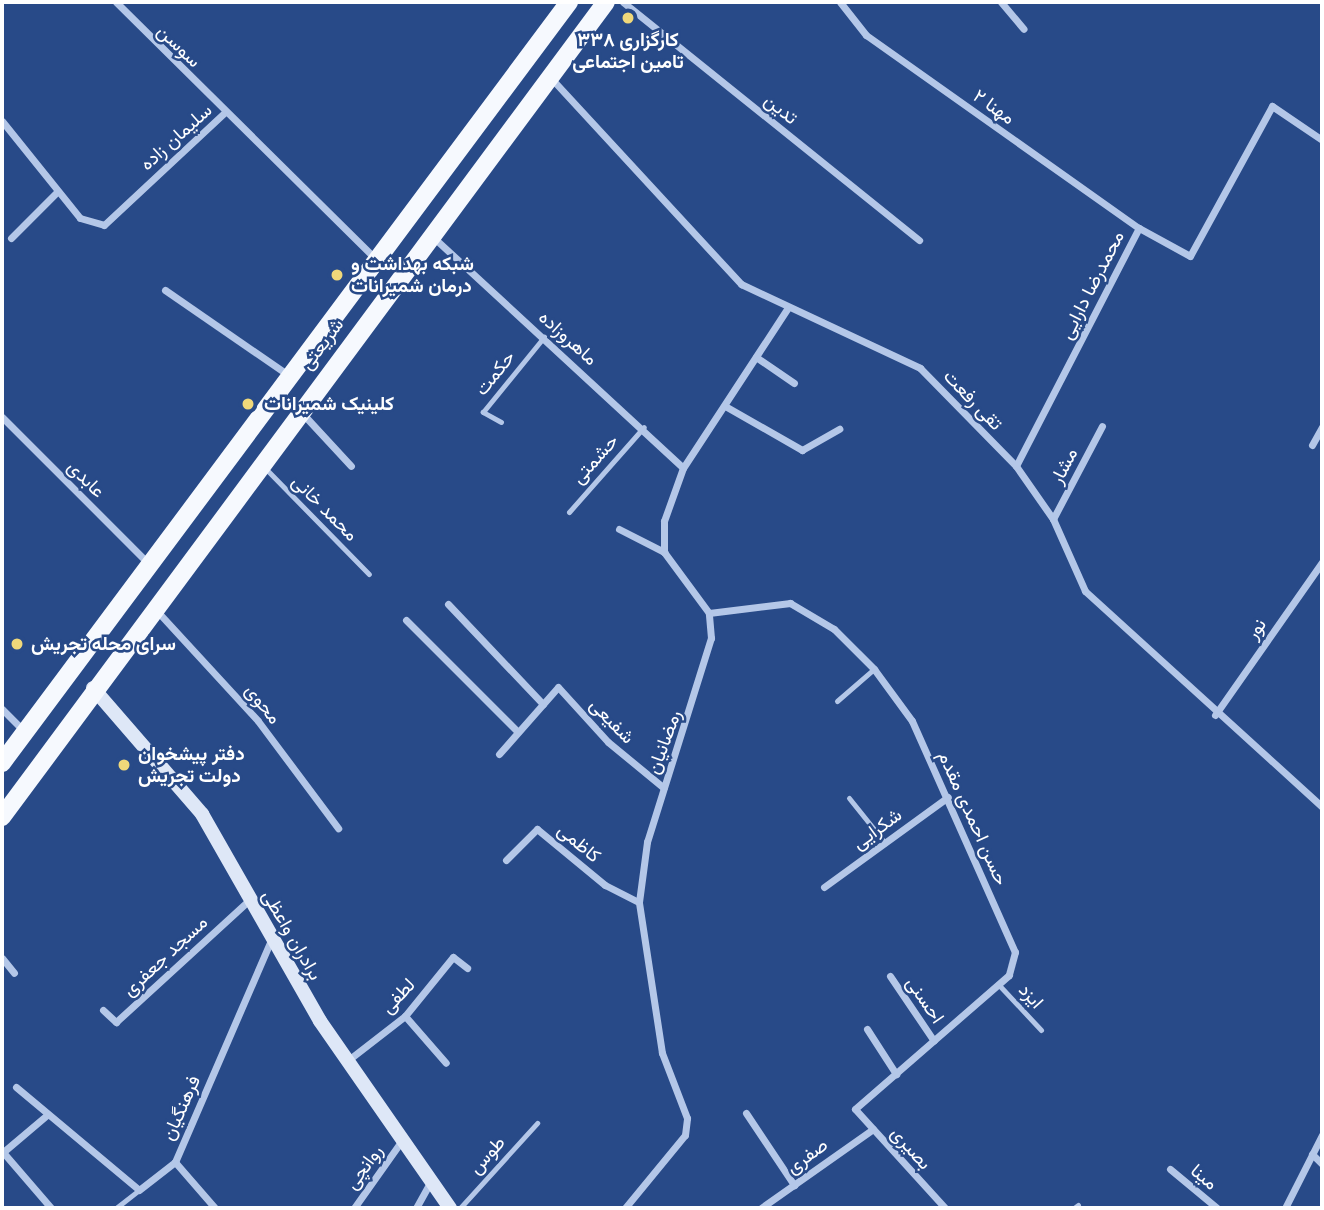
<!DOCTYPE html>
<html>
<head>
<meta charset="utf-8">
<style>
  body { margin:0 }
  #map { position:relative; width:1324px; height:1210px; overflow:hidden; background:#284a88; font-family:Raleway,Vazirmatn,sans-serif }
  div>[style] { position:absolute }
  .lane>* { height:5px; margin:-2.5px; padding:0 2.5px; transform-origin:2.5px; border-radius:2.5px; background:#b4c7e8 }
  .street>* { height:7px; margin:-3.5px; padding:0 3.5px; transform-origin:3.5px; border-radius:3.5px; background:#b4c7e8 }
  .secondary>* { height:14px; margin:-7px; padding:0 7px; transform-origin:7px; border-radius:7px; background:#dee7f7 }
  .primary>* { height:18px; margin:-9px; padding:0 9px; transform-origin:9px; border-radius:9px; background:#f6f9fe }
  .dots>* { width:19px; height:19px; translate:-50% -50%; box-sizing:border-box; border:4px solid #284a88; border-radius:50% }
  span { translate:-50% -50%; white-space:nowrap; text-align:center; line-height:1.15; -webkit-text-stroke:5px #284a88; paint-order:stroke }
  .poi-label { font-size:19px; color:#fff; font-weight:700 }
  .left { translate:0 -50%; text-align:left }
  .street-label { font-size:19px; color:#fff }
  .frame { position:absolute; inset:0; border:4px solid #fff; pointer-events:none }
</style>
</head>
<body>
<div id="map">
  <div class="lane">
    <div style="left:501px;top:422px;width:21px;rotate:-151deg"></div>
    <div style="left:483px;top:412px;width:97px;rotate:-50.9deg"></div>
    <div style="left:266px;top:469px;width:147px;rotate:45.6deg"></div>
    <div style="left:569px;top:512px;width:113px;rotate:-48.6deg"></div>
    <div style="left:837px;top:701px;width:49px;rotate:-40.9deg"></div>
    <div style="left:849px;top:798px;width:58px;rotate:51.3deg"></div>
    <div style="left:998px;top:984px;width:63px;rotate:46.9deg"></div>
    <div style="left:116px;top:1208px;width:29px;rotate:-38deg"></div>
    <div style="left:460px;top:1208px;width:115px;rotate:-47.8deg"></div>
    <div style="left:1074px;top:1208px;width:5px;rotate:-37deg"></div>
  </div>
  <div class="street">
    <div style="left:116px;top:2px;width:367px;rotate:44.7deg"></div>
    <div style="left:623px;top:2px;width:380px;rotate:38.8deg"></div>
    <div style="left:840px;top:2px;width:42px;rotate:51.8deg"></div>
    <div style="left:866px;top:35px;width:334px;rotate:35.3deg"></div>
    <div style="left:1139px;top:228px;width:58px;rotate:28.8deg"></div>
    <div style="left:1190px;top:256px;width:171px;rotate:-61.3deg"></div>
    <div style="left:1272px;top:106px;width:60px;rotate:34.2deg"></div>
    <div style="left:1001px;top:2px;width:35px;rotate:50deg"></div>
    <div style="left:550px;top:77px;width:282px;rotate:47.3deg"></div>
    <div style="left:741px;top:284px;width:198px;rotate:25.1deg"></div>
    <div style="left:920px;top:368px;width:137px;rotate:45.6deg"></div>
    <div style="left:1016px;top:466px;width:65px;rotate:55.1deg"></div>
    <div style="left:1053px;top:519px;width:79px;rotate:66deg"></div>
    <div style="left:1085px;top:591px;width:321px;rotate:42.3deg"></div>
    <div style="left:2px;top:121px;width:124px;rotate:51.2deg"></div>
    <div style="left:80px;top:218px;width:25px;rotate:16deg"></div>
    <div style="left:104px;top:225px;width:166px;rotate:-43deg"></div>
    <div style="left:433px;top:237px;width:340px;rotate:42.7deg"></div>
    <div style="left:11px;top:238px;width:66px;rotate:-45deg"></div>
    <div style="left:165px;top:290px;width:150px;rotate:34.6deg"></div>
    <div style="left:756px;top:357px;width:46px;rotate:34.4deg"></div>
    <div style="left:725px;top:406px;width:89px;rotate:29.7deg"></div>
    <div style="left:802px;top:450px;width:43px;rotate:-29.6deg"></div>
    <div style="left:302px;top:413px;width:72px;rotate:47.2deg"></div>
    <div style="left:2px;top:417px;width:206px;rotate:45deg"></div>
    <div style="left:1312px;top:445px;width:21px;rotate:-61deg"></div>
    <div style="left:1016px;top:466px;width:268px;rotate:-62.7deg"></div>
    <div style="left:1053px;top:519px;width:105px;rotate:-62.2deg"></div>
    <div style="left:619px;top:529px;width:51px;rotate:27.1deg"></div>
    <div style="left:448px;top:604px;width:138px;rotate:46.5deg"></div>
    <div style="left:157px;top:611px;width:149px;rotate:47.4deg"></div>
    <div style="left:258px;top:721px;width:134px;rotate:53.2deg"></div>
    <div style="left:709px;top:613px;width:82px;rotate:-7deg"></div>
    <div style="left:790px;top:603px;width:51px;rotate:30.6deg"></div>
    <div style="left:834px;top:629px;width:57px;rotate:45deg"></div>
    <div style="left:874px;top:669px;width:64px;rotate:53.8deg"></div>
    <div style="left:912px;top:721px;width:253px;rotate:66deg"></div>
    <div style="left:1015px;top:952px;width:24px;rotate:105deg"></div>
    <div style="left:1009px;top:975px;width:204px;rotate:139deg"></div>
    <div style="left:855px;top:1109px;width:134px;rotate:47.7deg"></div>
    <div style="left:406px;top:620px;width:158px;rotate:45deg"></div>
    <div style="left:2px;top:709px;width:31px;rotate:45deg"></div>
    <div style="left:1215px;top:715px;width:187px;rotate:-55deg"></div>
    <div style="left:499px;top:754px;width:89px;rotate:-48.6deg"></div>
    <div style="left:558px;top:687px;width:74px;rotate:47.7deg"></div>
    <div style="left:608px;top:742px;width:72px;rotate:39.4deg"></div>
    <div style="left:506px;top:860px;width:44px;rotate:-45deg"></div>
    <div style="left:537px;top:829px;width:88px;rotate:39.5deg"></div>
    <div style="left:605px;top:885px;width:38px;rotate:27deg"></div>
    <div style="left:824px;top:887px;width:153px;rotate:-36deg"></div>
    <div style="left:2px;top:958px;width:19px;rotate:51deg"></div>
    <div style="left:890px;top:976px;width:78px;rotate:55.9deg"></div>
    <div style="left:103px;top:1010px;width:18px;rotate:43deg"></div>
    <div style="left:116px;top:1022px;width:179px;rotate:-42.5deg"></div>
    <div style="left:405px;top:1016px;width:62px;rotate:48.9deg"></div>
    <div style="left:867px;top:1029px;width:54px;rotate:57.2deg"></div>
    <div style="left:347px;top:1061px;width:73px;rotate:-37.8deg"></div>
    <div style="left:405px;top:1016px;width:76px;rotate:-50.9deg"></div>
    <div style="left:453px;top:957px;width:18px;rotate:38deg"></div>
    <div style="left:16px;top:1087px;width:160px;rotate:39.9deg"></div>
    <div style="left:139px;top:1190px;width:46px;rotate:-37.9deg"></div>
    <div style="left:175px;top:1162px;width:242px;rotate:-66.6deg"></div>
    <div style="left:746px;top:1113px;width:87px;rotate:56.3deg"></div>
    <div style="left:2px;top:1151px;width:75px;rotate:49.3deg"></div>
    <div style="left:2px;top:1153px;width:59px;rotate:-40.2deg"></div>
    <div style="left:1312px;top:1154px;width:14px;rotate:45deg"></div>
    <div style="left:175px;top:1162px;width:61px;rotate:49deg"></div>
    <div style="left:1170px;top:1169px;width:61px;rotate:39.7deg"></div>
    <div style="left:354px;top:1208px;width:80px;rotate:-54.7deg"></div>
    <div style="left:416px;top:1208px;width:26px;rotate:-61deg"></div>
    <div style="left:625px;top:1208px;width:94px;rotate:-50.6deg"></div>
    <div style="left:685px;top:1135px;width:17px;rotate:-83deg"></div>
    <div style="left:687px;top:1118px;width:70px;rotate:-111deg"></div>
    <div style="left:662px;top:1053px;width:153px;rotate:-98.7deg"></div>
    <div style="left:639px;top:902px;width:61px;rotate:-82.4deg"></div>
    <div style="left:647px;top:842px;width:214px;rotate:-72.6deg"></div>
    <div style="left:711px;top:638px;width:25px;rotate:-95deg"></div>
    <div style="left:709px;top:613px;width:76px;rotate:-126.4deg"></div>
    <div style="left:664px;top:552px;width:31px;rotate:-90deg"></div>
    <div style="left:664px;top:521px;width:56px;rotate:-70.3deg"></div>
    <div style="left:683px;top:468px;width:190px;rotate:-56.8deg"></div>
    <div style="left:761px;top:1208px;width:137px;rotate:-35.2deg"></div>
    <div style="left:1285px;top:1208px;width:82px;rotate:-63.1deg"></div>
  </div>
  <div class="secondary">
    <div style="left:93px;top:688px;width:167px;rotate:49.1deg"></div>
    <div style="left:202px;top:814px;width:238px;rotate:60.3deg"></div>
    <div style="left:320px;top:1021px;width:228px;rotate:55.2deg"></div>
  </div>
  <div class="primary">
    <div style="left:2px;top:763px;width:949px;rotate:-53.31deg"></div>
    <div style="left:2px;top:817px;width:1014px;rotate:-53.46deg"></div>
  </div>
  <div class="dots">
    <div style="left:628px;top:18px;background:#f0d87a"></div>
    <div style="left:337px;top:275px;background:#f0d87a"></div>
    <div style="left:248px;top:404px;background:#f0d87a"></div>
    <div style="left:17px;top:644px;background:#f0d87a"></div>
    <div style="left:124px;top:765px;background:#f0d87a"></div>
  </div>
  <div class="poi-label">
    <span style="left:628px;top:51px">کارگزاری ٣٣٨<br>تامین اجتماعی</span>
    <span class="left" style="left:351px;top:275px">شبکه بهداشت و<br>درمان شمیرانات</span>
    <span class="left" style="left:264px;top:404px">کلینیک شمیرانات</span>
    <span class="left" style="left:31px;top:644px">سرای محله تجریش</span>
    <span class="left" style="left:138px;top:765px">دفتر پیشخوان<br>دولت تجریش</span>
  </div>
  <div class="street-label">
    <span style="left:179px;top:46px;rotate:44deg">سوسن</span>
    <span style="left:994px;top:107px;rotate:35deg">مهنا ۲</span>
    <span style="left:781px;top:109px;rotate:39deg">تدین</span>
    <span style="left:176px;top:137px;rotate:-42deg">سلیمان زاده</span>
    <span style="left:1092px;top:285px;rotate:-63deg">محمدرضا دارایی</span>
    <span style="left:568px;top:338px;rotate:42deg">ماهروزاده</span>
    <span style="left:322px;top:344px;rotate:-53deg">شریعتی</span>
    <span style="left:495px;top:373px;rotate:-51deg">حکمت</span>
    <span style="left:973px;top:400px;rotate:46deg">تقی رفعت</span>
    <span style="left:595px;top:459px;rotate:-48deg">حشمتی</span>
    <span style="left:1064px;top:466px;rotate:-63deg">مشار</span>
    <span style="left:86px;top:479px;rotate:45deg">عابدی</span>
    <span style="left:325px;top:508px;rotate:45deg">محمد خانی</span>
    <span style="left:1256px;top:629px;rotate:-55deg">نور</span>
    <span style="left:263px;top:704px;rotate:51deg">محوی</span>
    <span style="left:612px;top:721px;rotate:46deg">شفیعی</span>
    <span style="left:664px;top:742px;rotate:-70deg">رمضانیان</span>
    <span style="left:973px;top:818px;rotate:66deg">حسن احمدی مقدم</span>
    <span style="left:877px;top:829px;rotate:-36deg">شکرایی</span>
    <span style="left:579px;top:843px;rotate:40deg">کاظمی</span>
    <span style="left:292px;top:935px;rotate:60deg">برادران واعظی</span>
    <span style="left:165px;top:956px;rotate:-43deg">مسجد جعفری</span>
    <span style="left:398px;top:996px;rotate:-47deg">لطفی</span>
    <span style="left:1031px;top:996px;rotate:48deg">ایزد</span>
    <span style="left:925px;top:1000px;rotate:56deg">احسنی</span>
    <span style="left:181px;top:1108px;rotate:-66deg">فرهنگیان</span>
    <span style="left:911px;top:1148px;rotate:48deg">بصیری</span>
    <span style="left:487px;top:1155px;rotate:-48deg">طوس</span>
    <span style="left:807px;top:1156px;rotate:-36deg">صفری</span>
    <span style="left:364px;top:1167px;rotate:-54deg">روانچی</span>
    <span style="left:1204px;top:1177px;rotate:40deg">مینا</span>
  </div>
  <div class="frame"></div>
</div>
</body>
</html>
